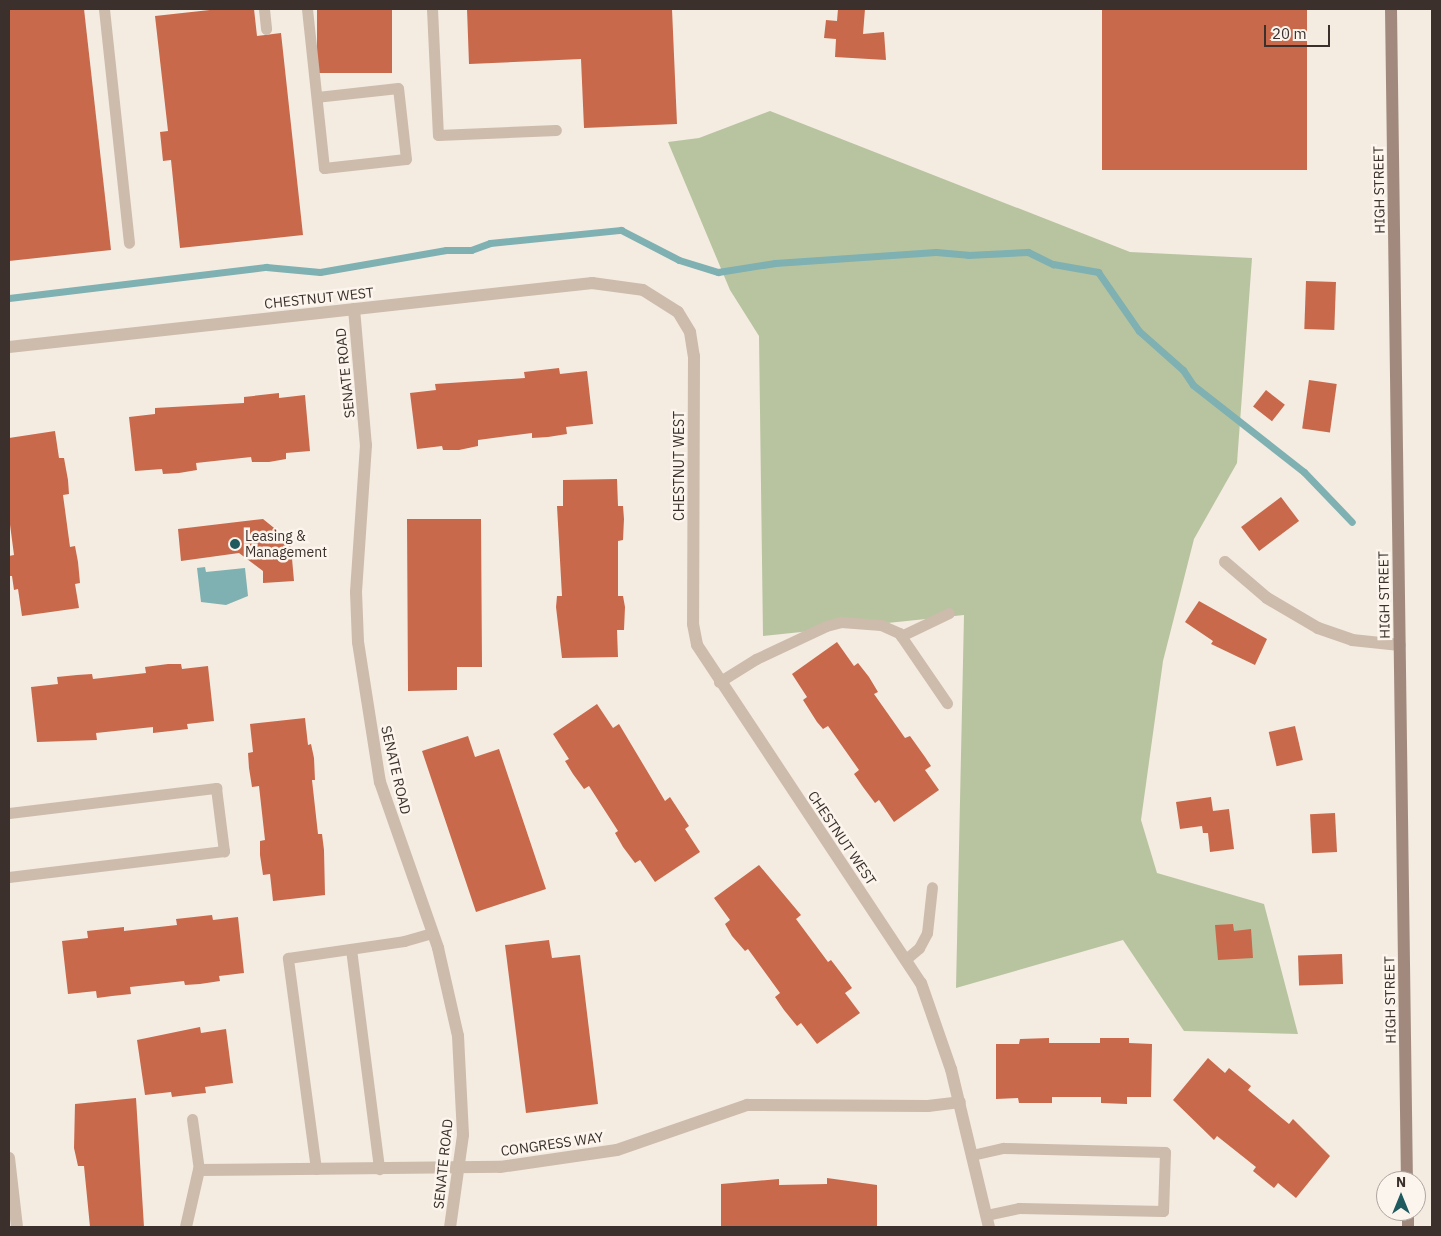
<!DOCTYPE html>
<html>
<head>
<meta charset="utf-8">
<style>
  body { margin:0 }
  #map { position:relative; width:1441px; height:1236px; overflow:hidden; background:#f4ebe1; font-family:"IBM Plex Sans",sans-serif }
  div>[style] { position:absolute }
  .green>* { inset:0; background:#b8c4a0 }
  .water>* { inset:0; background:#7fb0b2 }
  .stream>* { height:7px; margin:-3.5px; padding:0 3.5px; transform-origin:3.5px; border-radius:3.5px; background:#7fb0b2 }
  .building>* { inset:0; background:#c8694b; transform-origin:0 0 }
  .lane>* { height:11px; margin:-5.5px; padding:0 5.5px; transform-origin:5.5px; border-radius:5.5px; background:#cdbbac }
  .street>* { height:12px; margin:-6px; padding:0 6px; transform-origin:6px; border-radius:6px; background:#cdbbac }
  .secondary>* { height:12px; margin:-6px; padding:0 6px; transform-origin:6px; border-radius:6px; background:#a18a7d }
  .dots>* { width:14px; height:14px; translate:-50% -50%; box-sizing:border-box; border:2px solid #fbf5ee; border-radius:50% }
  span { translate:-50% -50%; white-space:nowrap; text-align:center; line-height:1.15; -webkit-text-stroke:5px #fbf5ee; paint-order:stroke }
  .street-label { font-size:14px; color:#3b302b }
  .poi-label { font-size:14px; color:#3b302b }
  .left { translate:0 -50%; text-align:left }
  .frame { position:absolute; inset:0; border:10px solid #3b302b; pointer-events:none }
  .north { position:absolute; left:1376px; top:1171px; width:50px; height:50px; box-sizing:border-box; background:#fbf5ee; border:1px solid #aea6a0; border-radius:50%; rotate:0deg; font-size:14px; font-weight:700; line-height:20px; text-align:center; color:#3b302b }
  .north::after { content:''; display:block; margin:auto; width:18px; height:22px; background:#1f5a5e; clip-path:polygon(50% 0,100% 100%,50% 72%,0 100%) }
  .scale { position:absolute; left:1264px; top:25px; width:66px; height:22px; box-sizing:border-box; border:2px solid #3b302b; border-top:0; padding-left:6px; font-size:15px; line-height:18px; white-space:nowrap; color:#3b302b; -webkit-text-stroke:4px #fbf5ee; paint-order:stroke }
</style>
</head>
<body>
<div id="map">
  <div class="green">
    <div style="clip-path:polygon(770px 111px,1130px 252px,1252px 258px,1237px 463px,1194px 539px,1163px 661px,1141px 820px,1157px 873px,1264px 904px,1298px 1034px,1184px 1031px,1123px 940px,956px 988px,964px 615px,763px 636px,759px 336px,730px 290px,668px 142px,699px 138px)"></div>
  </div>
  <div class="water">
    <div style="clip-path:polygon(205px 567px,206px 572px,245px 568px,248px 596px,226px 605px,201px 602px,197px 568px)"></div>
  </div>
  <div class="stream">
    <div style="left:9px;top:298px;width:259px;rotate:-6.9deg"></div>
    <div style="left:266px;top:267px;width:54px;rotate:5.3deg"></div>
    <div style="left:320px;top:272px;width:128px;rotate:-9.9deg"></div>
    <div style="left:446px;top:250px;width:25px"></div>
    <div style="left:471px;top:250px;width:20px;rotate:-20deg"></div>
    <div style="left:490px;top:243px;width:132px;rotate:-5.7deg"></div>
    <div style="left:621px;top:230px;width:65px;rotate:27.3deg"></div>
    <div style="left:679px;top:260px;width:41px;rotate:17.1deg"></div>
    <div style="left:718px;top:272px;width:58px;rotate:-9deg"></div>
    <div style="left:775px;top:263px;width:161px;rotate:-3.9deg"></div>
    <div style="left:936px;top:252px;width:32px;rotate:5deg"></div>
    <div style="left:968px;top:255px;width:60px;rotate:-2.9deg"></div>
    <div style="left:1028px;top:252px;width:28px;rotate:26deg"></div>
    <div style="left:1053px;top:264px;width:46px;rotate:10.1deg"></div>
    <div style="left:1098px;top:272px;width:72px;rotate:55.2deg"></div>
    <div style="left:1139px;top:331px;width:59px;rotate:41.6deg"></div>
    <div style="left:1183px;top:370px;width:18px;rotate:56deg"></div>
    <div style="left:1193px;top:385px;width:141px;rotate:38.1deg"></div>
    <div style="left:1304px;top:472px;width:69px;rotate:46.2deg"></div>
  </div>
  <div class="building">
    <div style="clip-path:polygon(9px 9px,84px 9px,111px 250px,9px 261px)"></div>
    <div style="clip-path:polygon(219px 9px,254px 9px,257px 36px,281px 33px,303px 235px,180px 248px,171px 160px,163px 161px,160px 132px,168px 131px,155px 16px)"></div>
    <div style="left:317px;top:9px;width:75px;height:64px"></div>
    <div style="clip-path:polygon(467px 9px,672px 9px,677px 124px,584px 128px,581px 59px,469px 64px)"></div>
    <div style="clip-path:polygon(838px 9px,865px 9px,863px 34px,884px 32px,886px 60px,835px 57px,836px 39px,824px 38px,826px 20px,837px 21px)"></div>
    <div style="left:1102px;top:9px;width:205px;height:161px"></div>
    <div style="left:1306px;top:281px;width:30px;height:48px;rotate:2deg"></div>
    <div style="clip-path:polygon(559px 368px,560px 374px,587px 371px,593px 424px,566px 427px,567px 434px,548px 437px,532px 438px,532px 433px,478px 440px,478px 446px,459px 450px,443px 450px,442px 446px,417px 449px,410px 393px,436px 390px,435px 384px,525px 378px,524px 372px)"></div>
    <div style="left:1309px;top:380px;width:28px;height:49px;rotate:8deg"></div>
    <div style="left:1266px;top:390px;width:24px;height:21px;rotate:38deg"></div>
    <div style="clip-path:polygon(279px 393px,279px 398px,305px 395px,310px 451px,286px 453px,286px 459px,269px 462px,252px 462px,251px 457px,196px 463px,197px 470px,179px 473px,163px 474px,162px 469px,135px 471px,129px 417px,155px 414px,155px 408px,244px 403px,244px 397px)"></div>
    <div style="clip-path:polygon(55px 431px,59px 458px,64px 458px,68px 480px,69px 494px,63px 495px,70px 547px,75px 546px,78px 562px,80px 583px,75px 584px,79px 608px,22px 616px,18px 589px,14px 590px,12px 576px,9px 576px,9px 556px,14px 555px,9px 517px,9px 438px)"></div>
    <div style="clip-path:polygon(617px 479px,618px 506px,623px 506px,624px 519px,623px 540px,618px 541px,618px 596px,623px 596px,625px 607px,624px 630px,617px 630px,618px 657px,562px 658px,556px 607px,557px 596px,562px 596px,557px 506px,563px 506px,563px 480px)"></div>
    <div style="left:1281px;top:497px;width:30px;height:50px;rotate:53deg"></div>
    <div style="clip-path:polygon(263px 519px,284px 536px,290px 536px,294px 581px,263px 583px,263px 571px,239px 553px,181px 561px,178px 529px)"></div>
    <div style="clip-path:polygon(407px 519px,481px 519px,482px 667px,457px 667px,457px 690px,408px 691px)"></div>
    <div style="clip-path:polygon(1199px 601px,1267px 639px,1255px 665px,1211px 644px,1213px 641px,1185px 622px)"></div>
    <div style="clip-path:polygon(837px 642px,854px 666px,858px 663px,869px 677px,878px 692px,874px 694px,905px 738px,910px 736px,925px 757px,931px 766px,925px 770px,939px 790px,894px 822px,879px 800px,875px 803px,863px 787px,854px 774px,859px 770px,828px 726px,823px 729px,817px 722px,803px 700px,807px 697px,792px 674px)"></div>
    <div style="clip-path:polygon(168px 664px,181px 664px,182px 669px,208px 666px,214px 721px,187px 724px,188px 729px,153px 733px,153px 727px,96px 733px,97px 740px,37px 742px,31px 687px,58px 684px,57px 677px,77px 675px,92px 674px,93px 679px,146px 673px,145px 667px)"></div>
    <div style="clip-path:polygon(597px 704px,613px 728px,619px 724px,665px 801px,670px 797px,689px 826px,685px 829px,700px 852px,655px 882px,640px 860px,635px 863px,623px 847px,615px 833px,618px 831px,589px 786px,584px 789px,573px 774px,565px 761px,569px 759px,553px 734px)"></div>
    <div style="clip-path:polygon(305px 718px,308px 745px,311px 744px,314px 758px,315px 780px,312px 780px,318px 834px,322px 834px,324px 850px,325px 895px,273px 901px,270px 874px,263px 875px,260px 855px,260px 841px,265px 840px,259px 786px,252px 787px,249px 768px,248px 753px,253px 752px,250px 724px)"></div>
    <div style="left:1295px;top:726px;width:35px;height:27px;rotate:77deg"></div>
    <div style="clip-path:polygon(468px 736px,475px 757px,499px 749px,546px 889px,476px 912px,422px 751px)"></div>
    <div style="clip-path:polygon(1211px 797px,1213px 811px,1229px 809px,1234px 849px,1210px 852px,1208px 833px,1203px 833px,1202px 826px,1180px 829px,1176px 802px)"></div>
    <div style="left:1335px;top:813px;width:39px;height:25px;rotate:87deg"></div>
    <div style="clip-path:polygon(759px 865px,801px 915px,796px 919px,828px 962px,831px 960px,844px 977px,852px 988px,845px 993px,860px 1013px,817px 1044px,801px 1023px,797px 1026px,784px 1010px,775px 997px,780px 993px,748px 949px,745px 951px,732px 936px,725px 924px,730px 920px,714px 898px)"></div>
    <div style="clip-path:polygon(212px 915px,213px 920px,238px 917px,244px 973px,219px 976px,220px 981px,200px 984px,185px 985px,184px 981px,130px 987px,131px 994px,112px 996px,97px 998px,96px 991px,68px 994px,62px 941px,88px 938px,87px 931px,124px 927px,124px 931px,177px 925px,176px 919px)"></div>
    <div style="clip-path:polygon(1233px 924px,1234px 931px,1251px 929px,1253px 958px,1218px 960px,1215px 925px)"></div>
    <div style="clip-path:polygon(549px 940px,552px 958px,580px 955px,598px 1104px,526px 1113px,505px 945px)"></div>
    <div style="left:1342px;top:954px;width:30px;height:44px;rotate:88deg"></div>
    <div style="clip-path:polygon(200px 1027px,201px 1033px,226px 1029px,233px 1083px,205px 1087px,206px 1093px,196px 1094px,172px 1097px,171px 1092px,145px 1095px,137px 1040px)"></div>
    <div style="clip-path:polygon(1049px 1038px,1049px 1043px,1100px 1043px,1100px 1038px,1129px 1038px,1129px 1043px,1152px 1044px,1151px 1097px,1127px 1097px,1127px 1104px,1101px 1103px,1101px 1097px,1052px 1097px,1052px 1103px,1019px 1103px,1018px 1098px,996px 1099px,996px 1044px,1019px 1044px,1020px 1039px)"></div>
    <div style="clip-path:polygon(1208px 1058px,1225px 1073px,1229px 1068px,1251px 1086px,1248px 1090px,1289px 1124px,1293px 1119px,1330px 1156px,1296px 1198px,1278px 1183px,1274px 1188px,1253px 1171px,1256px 1167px,1217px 1136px,1214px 1140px,1173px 1100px)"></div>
    <div style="clip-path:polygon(136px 1098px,144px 1227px,90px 1227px,84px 1166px,78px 1166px,74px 1148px,75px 1104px)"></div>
    <div style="clip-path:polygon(827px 1178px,877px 1185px,877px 1227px,721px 1227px,721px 1184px,779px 1179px,779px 1185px,827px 1184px)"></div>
  </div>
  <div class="lane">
    <div style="left:104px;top:9px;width:235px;rotate:83.9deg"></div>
    <div style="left:264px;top:9px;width:20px;rotate:84deg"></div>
    <div style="left:307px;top:9px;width:160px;rotate:83.9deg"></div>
    <div style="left:324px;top:168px;width:82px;rotate:-6.3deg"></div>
    <div style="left:406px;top:159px;width:71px;rotate:-96.4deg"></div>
    <div style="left:398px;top:88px;width:81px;rotate:173.7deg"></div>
    <div style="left:432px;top:9px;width:126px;rotate:87.3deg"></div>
    <div style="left:438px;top:135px;width:118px;rotate:-2.4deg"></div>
    <div style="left:901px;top:636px;width:53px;rotate:-25.6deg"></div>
    <div style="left:719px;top:682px;width:44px;rotate:-31.9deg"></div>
    <div style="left:756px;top:659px;width:77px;rotate:-25.2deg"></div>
    <div style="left:826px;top:626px;width:16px;rotate:-15deg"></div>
    <div style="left:841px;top:622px;width:40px;rotate:4.3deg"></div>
    <div style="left:881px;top:625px;width:20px;rotate:24deg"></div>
    <div style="left:899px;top:633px;width:85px;rotate:55.6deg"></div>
    <div style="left:9px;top:813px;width:209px;rotate:-6.9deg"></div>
    <div style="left:216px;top:788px;width:64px;rotate:82.8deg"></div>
    <div style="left:224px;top:851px;width:217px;rotate:173.1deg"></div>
    <div style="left:351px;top:949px;width:222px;rotate:82.7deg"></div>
    <div style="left:906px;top:959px;width:17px;rotate:-40deg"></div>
    <div style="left:919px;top:948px;width:17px;rotate:-62deg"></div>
    <div style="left:927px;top:933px;width:46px;rotate:-83.8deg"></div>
    <div style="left:192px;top:1119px;width:51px;rotate:82.2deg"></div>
    <div style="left:972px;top:1155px;width:32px;rotate:-13deg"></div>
    <div style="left:1003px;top:1148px;width:162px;rotate:1.4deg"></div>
    <div style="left:1165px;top:1152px;width:59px;rotate:91.9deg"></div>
    <div style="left:1163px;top:1211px;width:144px;rotate:-178.8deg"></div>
    <div style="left:1019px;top:1208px;width:34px;rotate:168deg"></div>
    <div style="left:316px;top:1169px;width:213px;rotate:-97.6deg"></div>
    <div style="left:288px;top:958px;width:117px;rotate:-8.3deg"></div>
    <div style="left:404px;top:941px;width:29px;rotate:-16deg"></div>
  </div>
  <div class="street">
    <div style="left:354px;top:309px;width:137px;rotate:85deg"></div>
    <div style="left:366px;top:445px;width:147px;rotate:93.9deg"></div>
    <div style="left:356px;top:592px;width:50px;rotate:87.7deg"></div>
    <div style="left:358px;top:642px;width:142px;rotate:81.1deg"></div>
    <div style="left:380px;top:782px;width:176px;rotate:70.7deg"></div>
    <div style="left:438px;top:948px;width:90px;rotate:77.2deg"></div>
    <div style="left:458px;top:1036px;width:99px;rotate:87.1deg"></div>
    <div style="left:463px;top:1135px;width:93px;rotate:98deg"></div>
    <div style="left:9px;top:347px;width:587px;rotate:-6.26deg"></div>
    <div style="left:592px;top:283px;width:51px;rotate:7.8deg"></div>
    <div style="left:643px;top:290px;width:41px;rotate:32.2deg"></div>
    <div style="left:678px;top:312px;width:23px;rotate:59deg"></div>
    <div style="left:690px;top:332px;width:24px;rotate:81deg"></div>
    <div style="left:694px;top:356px;width:268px;rotate:90.2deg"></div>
    <div style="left:693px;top:624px;width:21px;rotate:79deg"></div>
    <div style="left:697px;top:645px;width:405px;rotate:56.5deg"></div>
    <div style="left:921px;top:983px;width:91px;rotate:70.8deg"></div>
    <div style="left:951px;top:1069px;width:163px;rotate:76.5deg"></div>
    <div style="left:1225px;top:562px;width:55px;rotate:40.6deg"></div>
    <div style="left:1267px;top:598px;width:59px;rotate:30.5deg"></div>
    <div style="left:1318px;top:628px;width:36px;rotate:19deg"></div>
    <div style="left:1352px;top:640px;width:48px;rotate:5.9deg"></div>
    <div style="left:9px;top:1158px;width:69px;rotate:83.4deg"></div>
    <div style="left:186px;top:1227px;width:58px;rotate:-77.2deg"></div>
    <div style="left:199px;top:1170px;width:301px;rotate:-0.6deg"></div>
    <div style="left:500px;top:1167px;width:118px;rotate:-8.3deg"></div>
    <div style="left:617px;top:1150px;width:138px;rotate:-19.1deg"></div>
    <div style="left:747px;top:1105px;width:181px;rotate:0.3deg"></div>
    <div style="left:928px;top:1106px;width:32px;rotate:-7deg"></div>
  </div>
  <div class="secondary">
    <div style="left:1391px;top:9px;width:1172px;rotate:89.22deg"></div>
    <div style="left:1408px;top:1211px;width:16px;rotate:90deg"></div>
  </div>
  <div class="dots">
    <div style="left:235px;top:544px;background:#1f5a5e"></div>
  </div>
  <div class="street-label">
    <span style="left:1379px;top:190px;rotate:-91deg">HIGH STREET</span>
    <span style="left:319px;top:298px;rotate:-6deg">CHESTNUT WEST</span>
    <span style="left:345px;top:373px;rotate:-96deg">SENATE ROAD</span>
    <span style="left:679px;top:466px;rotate:-90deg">CHESTNUT WEST</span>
    <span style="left:1384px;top:595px;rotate:-91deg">HIGH STREET</span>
    <span style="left:396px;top:770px;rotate:77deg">SENATE ROAD</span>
    <span style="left:842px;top:838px;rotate:56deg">CHESTNUT WEST</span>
    <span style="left:1390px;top:1000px;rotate:-91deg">HIGH STREET</span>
    <span style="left:552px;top:1144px;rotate:-8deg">CONGRESS WAY</span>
    <span style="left:443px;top:1164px;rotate:-84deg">SENATE ROAD</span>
  </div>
  <div class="poi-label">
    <span class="left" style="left:245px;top:544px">Leasing &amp;<br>Management</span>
  </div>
  <div class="frame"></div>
  <div class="north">N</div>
  <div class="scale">20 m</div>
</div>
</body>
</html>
